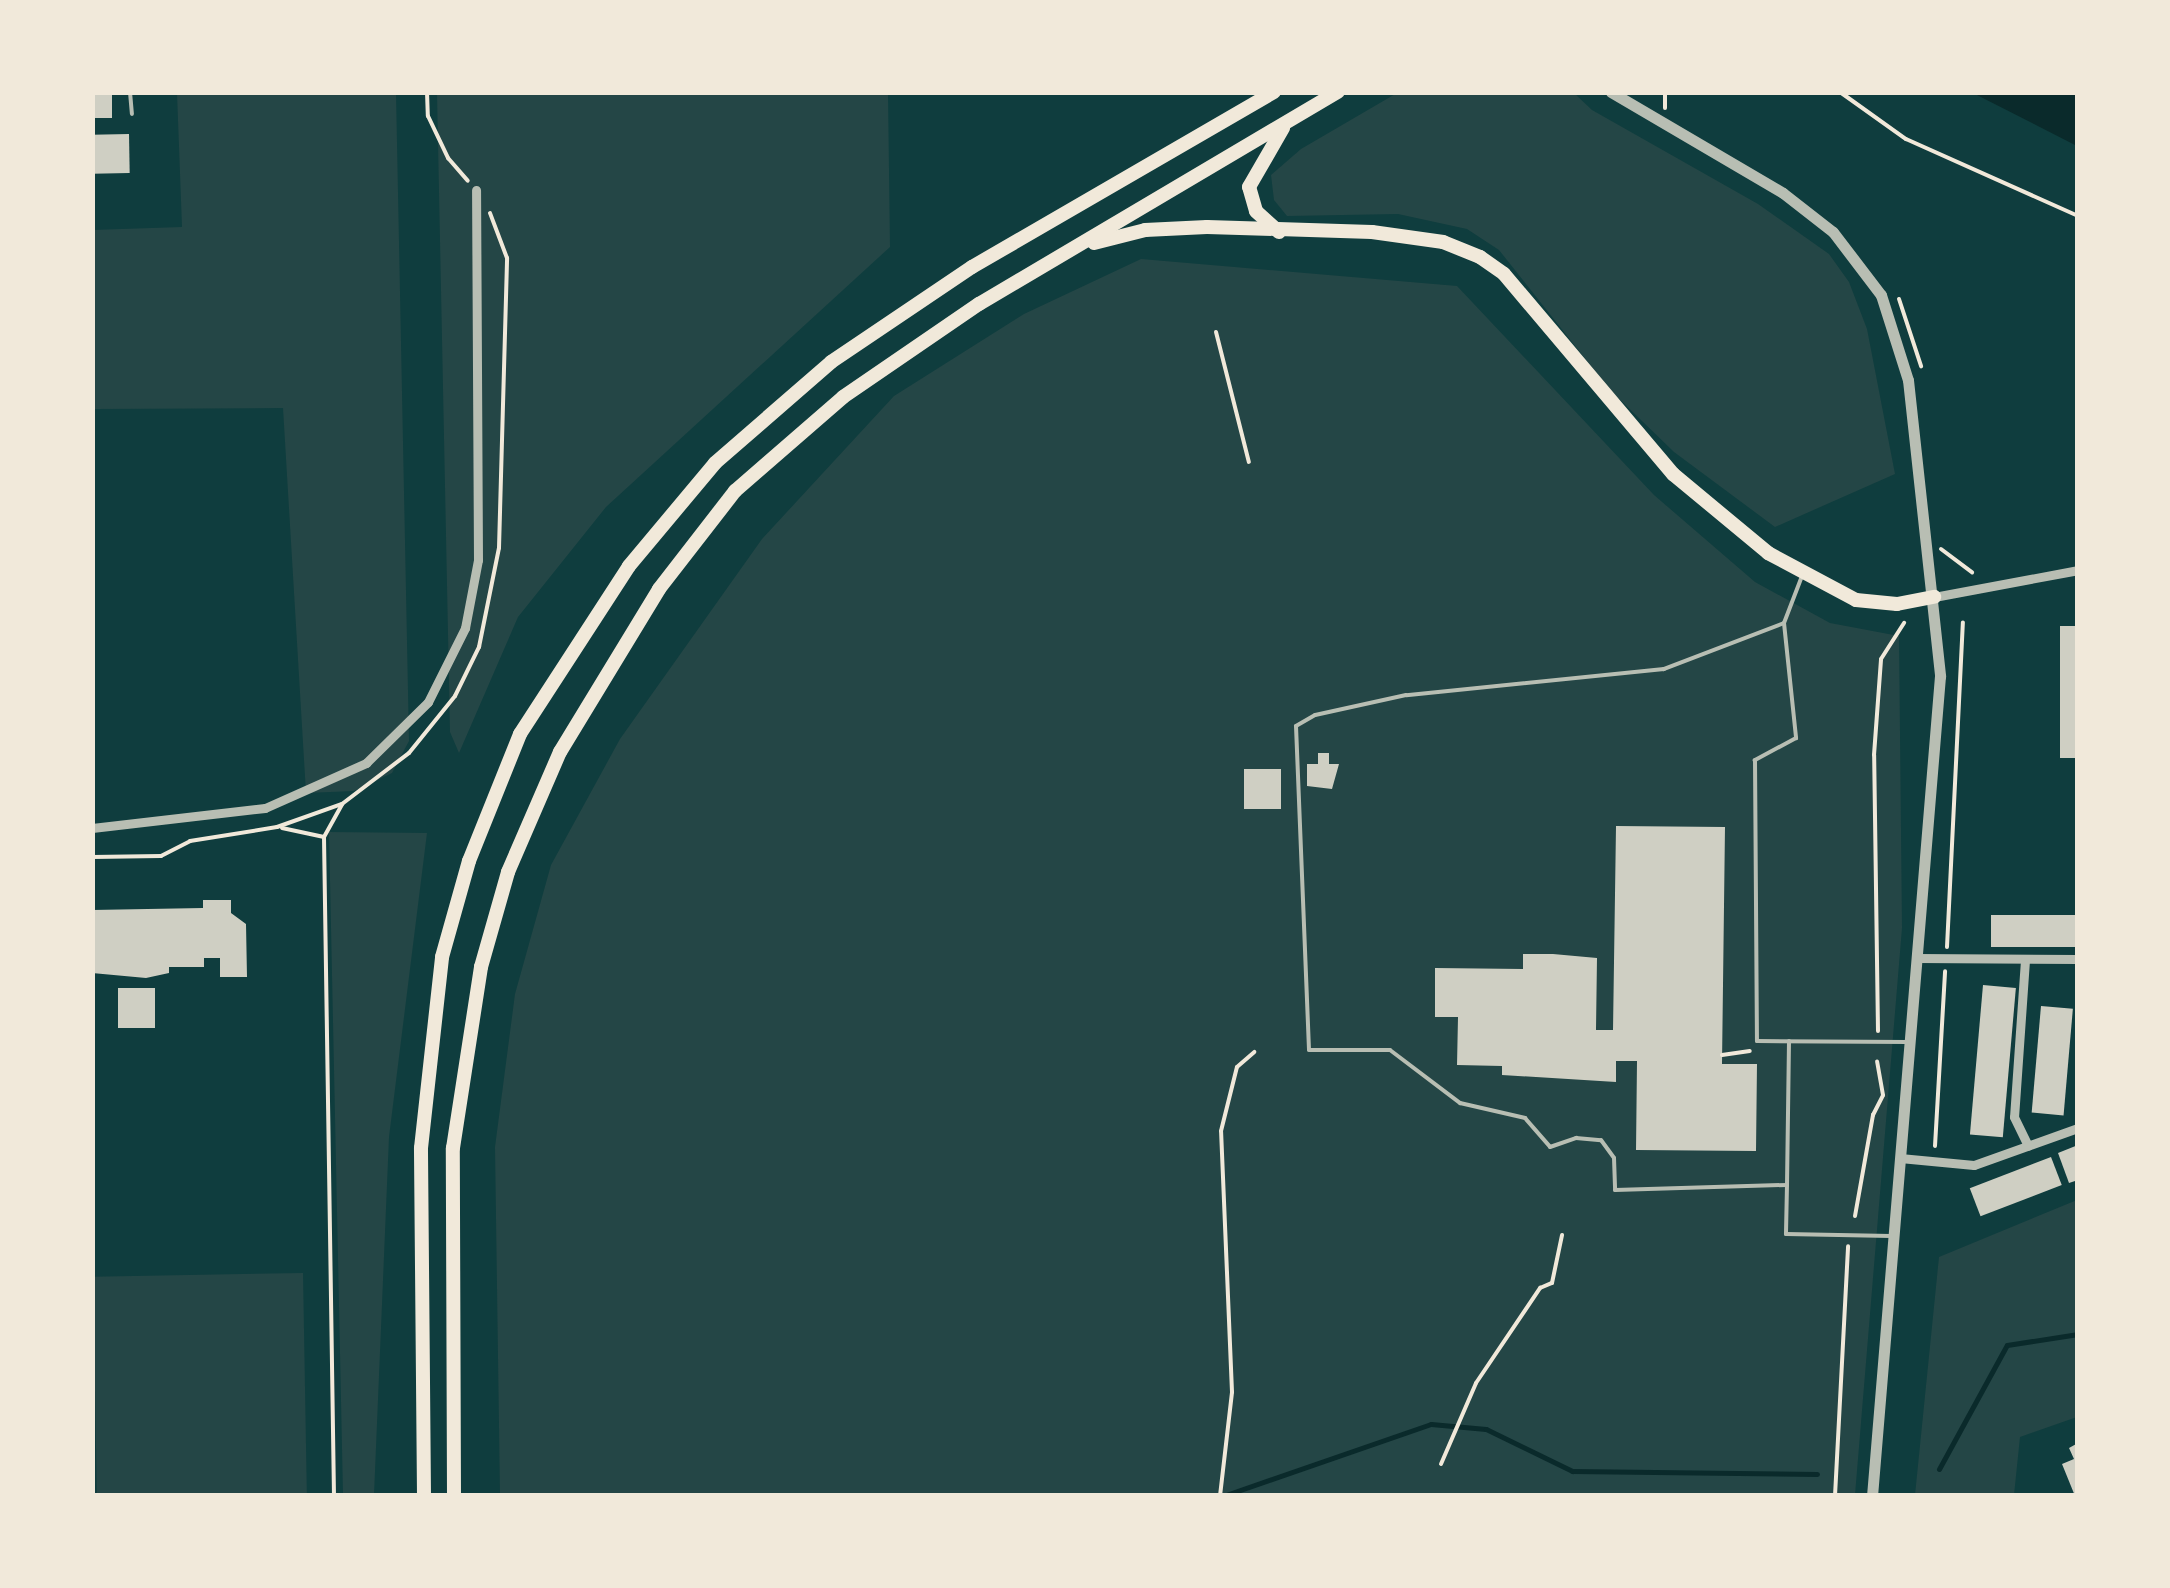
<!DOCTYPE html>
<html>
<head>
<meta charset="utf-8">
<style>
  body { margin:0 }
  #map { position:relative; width:2170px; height:1588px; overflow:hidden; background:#0f3d3e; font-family:Commissioner,sans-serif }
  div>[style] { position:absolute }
  .green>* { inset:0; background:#244646; transform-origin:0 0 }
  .water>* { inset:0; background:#0a2a2b }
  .stream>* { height:5px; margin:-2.5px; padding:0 2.5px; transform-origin:2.5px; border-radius:2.5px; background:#0a2a2b }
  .building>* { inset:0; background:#cfcfc3; transform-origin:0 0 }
  .path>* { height:4px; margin:-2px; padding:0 2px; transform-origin:2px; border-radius:2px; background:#f1e9da }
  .service>* { height:4px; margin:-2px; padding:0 2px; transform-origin:2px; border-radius:2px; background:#b8beb3 }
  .minor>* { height:9px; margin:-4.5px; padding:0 4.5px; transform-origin:4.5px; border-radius:4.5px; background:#b8beb3 }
  .tertiary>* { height:11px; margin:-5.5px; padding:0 5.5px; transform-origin:5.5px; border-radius:5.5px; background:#b8beb3 }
  .trunk>* { height:14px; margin:-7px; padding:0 7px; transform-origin:7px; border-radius:7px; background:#f1e9da }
  span { translate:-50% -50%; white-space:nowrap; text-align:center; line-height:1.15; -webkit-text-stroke:10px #f1e9da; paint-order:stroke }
  .frame { position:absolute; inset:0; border:95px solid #f1e9da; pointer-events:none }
</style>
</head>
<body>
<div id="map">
  <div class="green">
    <div style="clip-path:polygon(177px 93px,396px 93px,409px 741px,392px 773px,354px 791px,306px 793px,283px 408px,93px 409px,92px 230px,182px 227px)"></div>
    <div style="clip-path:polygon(437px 93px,888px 93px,890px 247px,606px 507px,518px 617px,459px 753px,450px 732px)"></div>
    <div style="clip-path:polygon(1397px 93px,1574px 93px,1592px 110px,1758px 204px,1829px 254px,1849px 282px,1867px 329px,1895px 474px,1775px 527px,1674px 452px,1610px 390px,1499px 250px,1467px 229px,1398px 214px,1287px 216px,1274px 200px,1271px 175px,1301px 149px)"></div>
    <div style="clip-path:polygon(1141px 259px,1457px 286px,1654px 495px,1755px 582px,1830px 623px,1899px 636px,1902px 928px,1855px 1495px,500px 1496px,495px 1147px,515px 994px,551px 865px,620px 739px,762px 539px,894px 396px,1024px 314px)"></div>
    <div style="clip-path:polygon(329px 832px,427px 833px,389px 1137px,374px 1495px,343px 1495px)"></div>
    <div style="clip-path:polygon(2077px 1200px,2077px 1417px,2020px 1437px,2014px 1495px,1915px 1495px,1939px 1257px)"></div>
    <div style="left:303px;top:1273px;width:222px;height:210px;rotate:89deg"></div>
  </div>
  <div class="water">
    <div style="clip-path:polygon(1973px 93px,2077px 93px,2077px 146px,2075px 145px)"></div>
  </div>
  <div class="stream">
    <div style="left:1939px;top:1469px;width:141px;rotate:-61.3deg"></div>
    <div style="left:2007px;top:1345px;width:72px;rotate:-8.8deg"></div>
    <div style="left:734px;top:1496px;width:20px"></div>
    <div style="left:913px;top:1496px;width:13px"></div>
    <div style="left:1223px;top:1496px;width:220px;rotate:-19.1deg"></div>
    <div style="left:1431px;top:1424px;width:55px;rotate:5.2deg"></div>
    <div style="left:1486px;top:1429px;width:96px;rotate:26deg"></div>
    <div style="left:1572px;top:1471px;width:245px;rotate:0.7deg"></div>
  </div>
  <div class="building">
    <div style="left:92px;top:92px;width:20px;height:26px"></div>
    <div style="left:129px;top:134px;width:39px;height:37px;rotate:89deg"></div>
    <div style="left:2060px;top:626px;width:18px;height:132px"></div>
    <div style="clip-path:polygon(1318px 753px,1329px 753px,1329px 764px,1339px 764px,1332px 789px,1307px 786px,1307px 764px,1318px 764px)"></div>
    <div style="left:1244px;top:769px;width:37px;height:40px"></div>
    <div style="clip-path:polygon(1616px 826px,1725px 827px,1722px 1064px,1757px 1064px,1756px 1151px,1636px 1150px,1637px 1061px,1616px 1061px,1616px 1082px,1502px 1075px,1502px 1066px,1457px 1065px,1458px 1017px,1435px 1017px,1435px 968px,1523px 969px,1523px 954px,1553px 954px,1597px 958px,1596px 1030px,1613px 1030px)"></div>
    <div style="clip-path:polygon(203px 900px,231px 900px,231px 913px,246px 924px,247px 977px,220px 977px,220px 958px,204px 958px,204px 967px,169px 967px,169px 973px,146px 978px,92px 973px,92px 910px,203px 908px)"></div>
    <div style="left:1991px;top:915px;width:87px;height:32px"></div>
    <div style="left:1983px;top:985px;width:33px;height:150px;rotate:5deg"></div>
    <div style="left:118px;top:988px;width:37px;height:40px"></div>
    <div style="left:2041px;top:1006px;width:32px;height:107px;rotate:5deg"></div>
    <div style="clip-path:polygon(2078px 1145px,2078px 1180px,2069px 1183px,2058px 1153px)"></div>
    <div style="left:2051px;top:1157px;width:30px;height:87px;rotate:69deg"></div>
    <div style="clip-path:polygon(2078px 1443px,2078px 1496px,2075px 1496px,2062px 1464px,2074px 1459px,2069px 1448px)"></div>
  </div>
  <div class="path">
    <div style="left:427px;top:92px;width:24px;rotate:88deg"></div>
    <div style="left:428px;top:116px;width:47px;rotate:64.5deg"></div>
    <div style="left:448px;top:158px;width:30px;rotate:49deg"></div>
    <div style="left:1840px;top:92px;width:81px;rotate:35.5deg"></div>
    <div style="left:1906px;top:139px;width:188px;rotate:24.1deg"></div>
    <div style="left:1665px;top:108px;width:16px;rotate:-90deg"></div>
    <div style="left:1899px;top:299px;width:71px;rotate:71.8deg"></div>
    <div style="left:1216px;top:332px;width:134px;rotate:75.8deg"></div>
    <div style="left:1941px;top:549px;width:39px;rotate:37deg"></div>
    <div style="left:282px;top:828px;width:43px;rotate:12.1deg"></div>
    <div style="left:92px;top:857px;width:69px;rotate:-0.8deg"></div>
    <div style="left:161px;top:856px;width:33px;rotate:-27deg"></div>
    <div style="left:190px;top:841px;width:88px;rotate:-9.1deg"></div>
    <div style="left:277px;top:827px;width:69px;rotate:-19.5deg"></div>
    <div style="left:342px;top:804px;width:84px;rotate:-37.3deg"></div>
    <div style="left:409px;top:753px;width:73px;rotate:-51.1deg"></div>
    <div style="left:455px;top:696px;width:55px;rotate:-63.9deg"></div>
    <div style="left:479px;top:647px;width:101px;rotate:-78.6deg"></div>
    <div style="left:499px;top:548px;width:290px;rotate:-88.4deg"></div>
    <div style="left:507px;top:258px;width:48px;rotate:-110.7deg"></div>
    <div style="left:1947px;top:947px;width:325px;rotate:-87.2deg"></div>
    <div style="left:1878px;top:1031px;width:276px;rotate:-90.8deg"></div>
    <div style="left:1874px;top:755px;width:96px;rotate:-85.8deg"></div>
    <div style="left:1881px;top:659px;width:43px;rotate:-57.4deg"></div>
    <div style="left:1722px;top:1055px;width:28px;rotate:-8deg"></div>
    <div style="left:1935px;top:1146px;width:175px;rotate:-86.7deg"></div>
    <div style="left:1855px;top:1216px;width:103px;rotate:-79.9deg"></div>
    <div style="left:1873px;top:1115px;width:22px;rotate:-63deg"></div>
    <div style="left:1883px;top:1095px;width:34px;rotate:-100deg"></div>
    <div style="left:1441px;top:1464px;width:88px;rotate:-66.6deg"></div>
    <div style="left:1476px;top:1383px;width:115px;rotate:-56deg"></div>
    <div style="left:1540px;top:1288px;width:13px;rotate:-23deg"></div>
    <div style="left:1552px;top:1283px;width:49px;rotate:-78.2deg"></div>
    <div style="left:334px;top:1496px;width:659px;rotate:-90.87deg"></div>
    <div style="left:324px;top:837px;width:38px;rotate:-61deg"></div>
    <div style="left:1220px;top:1496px;width:105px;rotate:-83.4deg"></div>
    <div style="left:1232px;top:1392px;width:261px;rotate:-92.4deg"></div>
    <div style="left:1221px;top:1131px;width:66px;rotate:-76deg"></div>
    <div style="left:1237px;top:1067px;width:23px;rotate:-41deg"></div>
    <div style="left:1835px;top:1496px;width:250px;rotate:-87deg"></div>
  </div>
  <div class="service">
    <div style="left:130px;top:92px;width:22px;rotate:85deg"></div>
    <div style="left:1802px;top:576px;width:50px;rotate:111deg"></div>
    <div style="left:1784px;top:623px;width:129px;rotate:159deg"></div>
    <div style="left:1664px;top:669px;width:259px;rotate:174.2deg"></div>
    <div style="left:1406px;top:695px;width:93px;rotate:167.6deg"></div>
    <div style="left:1315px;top:715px;width:22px;rotate:150deg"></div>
    <div style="left:1296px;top:726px;width:324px;rotate:87.7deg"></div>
    <div style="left:1309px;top:1050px;width:81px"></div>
    <div style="left:1390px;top:1050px;width:88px;rotate:37.1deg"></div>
    <div style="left:1460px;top:1103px;width:67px;rotate:13deg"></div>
    <div style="left:1525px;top:1118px;width:38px;rotate:49deg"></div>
    <div style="left:1550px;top:1147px;width:28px;rotate:-19deg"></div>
    <div style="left:1576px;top:1138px;width:25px;rotate:5deg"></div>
    <div style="left:1601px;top:1140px;width:22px;rotate:54deg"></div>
    <div style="left:1614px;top:1158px;width:32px;rotate:88deg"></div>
    <div style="left:1615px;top:1190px;width:172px;rotate:-1.7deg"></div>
    <div style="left:1787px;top:1185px;width:49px;rotate:91.2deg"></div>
    <div style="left:1786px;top:1234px;width:105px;rotate:1.1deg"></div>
    <div style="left:1784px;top:623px;width:116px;rotate:84deg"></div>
    <div style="left:1796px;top:738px;width:47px;rotate:151.8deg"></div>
    <div style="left:1755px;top:760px;width:281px;rotate:89.6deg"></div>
    <div style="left:1757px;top:1041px;width:151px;rotate:0.4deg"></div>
    <div style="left:1787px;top:1185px;width:144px;rotate:-89.2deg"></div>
  </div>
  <div class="minor">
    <div style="left:1934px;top:597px;width:147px;rotate:-10.6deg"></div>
    <div style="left:92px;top:828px;width:174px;rotate:-6.6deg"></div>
    <div style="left:265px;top:808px;width:111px;rotate:-24deg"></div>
    <div style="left:366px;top:763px;width:87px;rotate:-44.5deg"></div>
    <div style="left:428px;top:702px;width:83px;rotate:-63.4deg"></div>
    <div style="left:465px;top:628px;width:69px;rotate:-79.2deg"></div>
    <div style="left:478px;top:560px;width:370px;rotate:-90.3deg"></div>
    <div style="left:1917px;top:958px;width:161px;rotate:0.4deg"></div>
    <div style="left:2025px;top:960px;width:157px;rotate:94deg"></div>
    <div style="left:2014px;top:1117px;width:32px;rotate:64deg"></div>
    <div style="left:1900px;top:1158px;width:74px;rotate:5.4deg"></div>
    <div style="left:1974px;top:1165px;width:110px;rotate:-19.6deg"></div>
  </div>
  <div class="tertiary">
    <div style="left:1611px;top:92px;width:199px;rotate:30.4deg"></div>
    <div style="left:1783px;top:193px;width:63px;rotate:38deg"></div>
    <div style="left:1833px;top:232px;width:79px;rotate:52.7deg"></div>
    <div style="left:1881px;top:295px;width:89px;rotate:72.4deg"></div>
    <div style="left:1908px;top:380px;width:298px;rotate:83.8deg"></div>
    <div style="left:1940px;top:676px;width:823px;rotate:94.74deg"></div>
  </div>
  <div class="trunk">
    <div style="left:1279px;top:232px;width:31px;rotate:-138deg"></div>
    <div style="left:1256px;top:211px;width:25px;rotate:-106deg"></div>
    <div style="left:1249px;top:187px;width:68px;rotate:-60deg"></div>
    <div style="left:1094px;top:243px;width:53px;rotate:-14.3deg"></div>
    <div style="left:1145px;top:230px;width:62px;rotate:-2.8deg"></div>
    <div style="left:1207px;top:227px;width:165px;rotate:1.7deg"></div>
    <div style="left:1372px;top:232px;width:72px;rotate:8deg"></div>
    <div style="left:1443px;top:242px;width:40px;rotate:22deg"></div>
    <div style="left:1480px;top:257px;width:29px;rotate:35deg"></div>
    <div style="left:1504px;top:274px;width:262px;rotate:49.8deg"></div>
    <div style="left:1673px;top:474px;width:124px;rotate:39.7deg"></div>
    <div style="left:1768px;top:553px;width:100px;rotate:28.1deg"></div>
    <div style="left:1856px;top:600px;width:41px;rotate:5.6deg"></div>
    <div style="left:1897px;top:604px;width:38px;rotate:-11deg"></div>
    <div style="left:424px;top:1496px;width:348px;rotate:-90.5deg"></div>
    <div style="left:421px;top:1148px;width:192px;rotate:-83.7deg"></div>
    <div style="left:442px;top:957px;width:100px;rotate:-74.3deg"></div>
    <div style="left:469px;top:861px;width:137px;rotate:-68.1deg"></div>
    <div style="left:520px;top:734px;width:200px;rotate:-57deg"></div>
    <div style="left:629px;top:566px;width:134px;rotate:-50.1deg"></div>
    <div style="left:715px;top:463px;width:154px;rotate:-41deg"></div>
    <div style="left:831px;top:362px;width:170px;rotate:-34deg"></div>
    <div style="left:972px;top:267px;width:349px;rotate:-30.1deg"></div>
    <div style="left:454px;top:1496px;width:348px;rotate:-90.2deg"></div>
    <div style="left:453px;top:1148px;width:183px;rotate:-81.2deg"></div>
    <div style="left:481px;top:967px;width:99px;rotate:-74.1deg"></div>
    <div style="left:508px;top:872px;width:131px;rotate:-66.6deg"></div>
    <div style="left:560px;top:752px;width:191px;rotate:-58.7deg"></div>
    <div style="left:659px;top:589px;width:124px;rotate:-52.2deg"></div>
    <div style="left:735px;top:491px;width:143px;rotate:-41deg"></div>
    <div style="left:843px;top:397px;width:165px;rotate:-34.4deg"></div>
    <div style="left:979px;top:304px;width:417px;rotate:-30.6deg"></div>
  </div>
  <div class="frame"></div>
</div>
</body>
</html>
